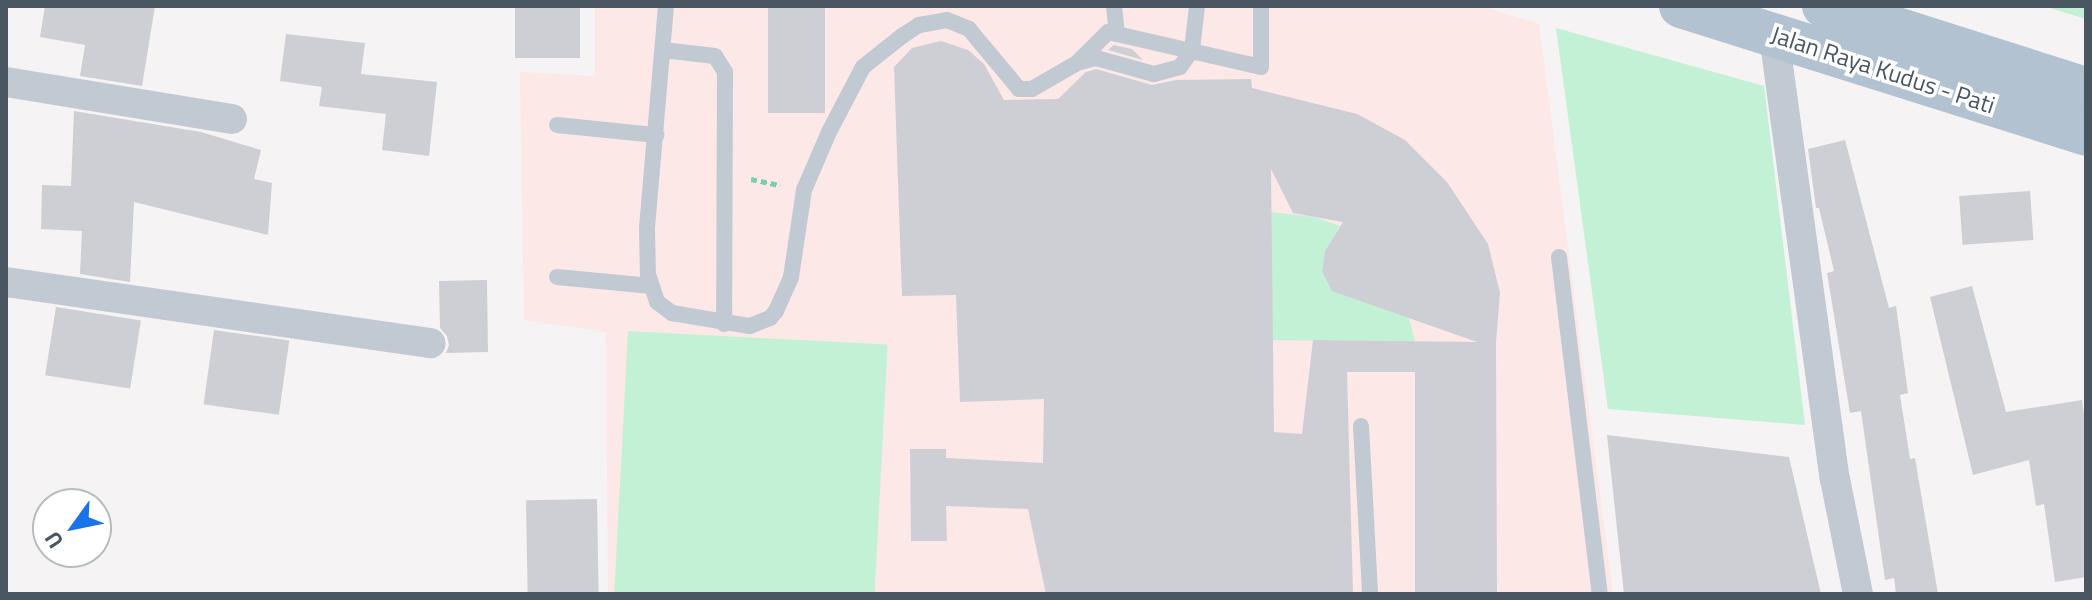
<!DOCTYPE html>
<html>
<head>
<meta charset="utf-8">
<style>
  body { margin:0 }
  #map { position:relative; width:2092px; height:600px; overflow:hidden; background:#f5f3f3; font-family:"Titillium Web",sans-serif }
  div>[style] { position:absolute }
  .medical>* { inset:0; background:#fce8e6 }
  .green>* { inset:0; background:#c3f1d5; transform-origin:0 0 }
  .building>* { inset:0; background:#cdcfd5; transform-origin:0 0 }
  .path>* { height:5px; margin-top:-2.5px; transform-origin:0; background:repeating-linear-gradient(90deg,#7ad0a6 0 6px,transparent 0 10px) }
  .lane>* { height:16px; margin:-8px; padding:0 8px; transform-origin:8px; border-radius:8px; background:#c1cad2 }
  .street>* { height:30px; margin:-15px; padding:0 15px; transform-origin:15px; border-radius:15px; background:#c1cad2 }
  .primary>* { height:44px; margin:-22px; padding:0 22px; transform-origin:22px; border-radius:22px; background:#b3c2d1 }
  span { translate:-50% -50%; white-space:nowrap; text-align:center; line-height:1.15; -webkit-text-stroke:7px #fff; paint-order:stroke }
  .street-label { font-size:24px; color:#4a5661 }
  .frame { position:absolute; inset:0; border:8px solid #4a5661; pointer-events:none }
  .north { position:absolute; left:32px; top:488px; width:80px; height:80px; box-sizing:border-box; background:#fff; border:2px solid #b7bbc0; border-radius:50%; rotate:237deg; font-size:22px; font-weight:700; line-height:32px; text-align:center; color:#4a5661 }
  .north::after { content:''; display:block; margin:auto; width:28px; height:36px; background:#1a73e8; clip-path:polygon(50% 0,100% 100%,50% 72%,0 100%) }
</style>
</head>
<body>
<div id="map">
  <div class="medical">
    <div style="clip-path:polygon(595px 6px,1482px 6px,1539px 24px,1613px 594px,608px 594px,606px 332px,524px 320px,520px 72px,595px 76px)"></div>
  </div>
  <div class="green">
    <div style="clip-path:polygon(2043px 6px,2086px 6px,2086px 19px)"></div>
    <div style="clip-path:polygon(1556px 28px,1764px 86px,1805px 425px,1608px 409px)"></div>
    <div style="clip-path:polygon(1271px 212px,1314px 217px,1340px 226px,1325px 251px,1322px 271px,1403px 296px,1415px 341px,1232px 340px)"></div>
    <div style="left:628px;top:331px;width:260px;height:263px;rotate:3deg"></div>
  </div>
  <div class="building">
    <div style="clip-path:polygon(45px 6px,155px 6px,142px 86px,80px 76px,85px 45px,40px 37px)"></div>
    <div style="left:515px;top:6px;width:65px;height:52px"></div>
    <div style="left:768px;top:6px;width:57px;height:107px"></div>
    <div style="clip-path:polygon(286px 34px,365px 43px,361px 74px,437px 82px,429px 156px,382px 150px,386px 114px,319px 106px,322px 87px,280px 81px)"></div>
    <div style="clip-path:polygon(evenodd,941px 41px,968px 50px,984px 64px,1004px 100px,1058px 99px,1086px 72px,1096px 69px,1152px 85px,1176px 80px,1251px 79px,1252px 88px,1357px 114px,1405px 140px,1447px 182px,1488px 244px,1500px 293px,1496px 342px,1497px 594px,1415px 594px,1415px 372px,1347px 372px,1353px 594px,1046px 594px,1028px 509px,946px 506px,947px 541px,911px 541px,910px 449px,946px 449px,946px 458px,1043px 463px,1044px 399px,960px 402px,956px 295px,902px 296px,894px 67px,912px 48px,941px 41px,1271px 169px,1293px 213px,1343px 222px,1325px 251px,1322px 271px,1332px 291px,1477px 342px,1313px 340px,1302px 434px,1274px 432px,1271px 169px)"></div>
    <div style="clip-path:polygon(1114px 45px,1132px 49px,1143px 60px,1108px 50px)"></div>
    <div style="clip-path:polygon(74px 111px,201px 132px,261px 150px,254px 179px,272px 183px,268px 235px,134px 202px,130px 282px,80px 274px,82px 231px,41px 229px,42px 185px,71px 186px)"></div>
    <div style="clip-path:polygon(1845px 140px,1889px 308px,1896px 306px,1908px 393px,1900px 395px,1910px 459px,1915px 458px,1938px 594px,1896px 594px,1894px 578px,1885px 580px,1861px 411px,1850px 413px,1827px 273px,1834px 271px,1819px 208px,1816px 208px,1808px 149px)"></div>
    <div style="left:2030px;top:191px;width:49px;height:71px;rotate:86deg"></div>
    <div style="clip-path:polygon(487px 280px,488px 352px,446px 353px,449px 345px,447px 336px,440px 328px,439px 281px)"></div>
    <div style="clip-path:polygon(1972px 286px,2006px 412px,2082px 400px,2086px 428px,2086px 577px,2055px 582px,2044px 504px,2036px 506px,2029px 460px,1973px 475px,1930px 297px)"></div>
    <div style="left:56px;top:307px;width:86px;height:69px;rotate:9deg"></div>
    <div style="left:214px;top:330px;width:76px;height:75px;rotate:8deg"></div>
    <div style="clip-path:polygon(1607px 435px,1789px 457px,1821px 594px,1624px 594px)"></div>
    <div style="left:597px;top:499px;width:95px;height:71px;rotate:89deg"></div>
  </div>
  <div class="path">
    <div style="left:751px;top:179px;width:30px;rotate:12deg"></div>
  </div>
  <div class="lane">
    <div style="left:666px;top:6px;width:223px;rotate:94.9deg"></div>
    <div style="left:647px;top:228px;width:46px;rotate:88.8deg"></div>
    <div style="left:648px;top:274px;width:29px;rotate:72deg"></div>
    <div style="left:657px;top:302px;width:19px;rotate:36deg"></div>
    <div style="left:672px;top:313px;width:79px;rotate:9.5deg"></div>
    <div style="left:750px;top:326px;width:22px;rotate:-22deg"></div>
    <div style="left:770px;top:318px;width:9px;rotate:-49deg"></div>
    <div style="left:776px;top:311px;width:37px;rotate:-66deg"></div>
    <div style="left:791px;top:277px;width:88px;rotate:-81.5deg"></div>
    <div style="left:804px;top:190px;width:63px;rotate:-66.7deg"></div>
    <div style="left:829px;top:132px;width:73px;rotate:-62.4deg"></div>
    <div style="left:863px;top:67px;width:50px;rotate:-38.5deg"></div>
    <div style="left:902px;top:36px;width:20px;rotate:-33deg"></div>
    <div style="left:919px;top:25px;width:28px;rotate:-10deg"></div>
    <div style="left:947px;top:20px;width:24px;rotate:22deg"></div>
    <div style="left:969px;top:29px;width:78px;rotate:50.2deg"></div>
    <div style="left:1019px;top:89px;width:13px"></div>
    <div style="left:1032px;top:89px;width:52px;rotate:-30deg"></div>
    <div style="left:1077px;top:63px;width:20px;rotate:-15deg"></div>
    <div style="left:1096px;top:58px;width:60px;rotate:15.4deg"></div>
    <div style="left:1154px;top:74px;width:27px;rotate:-15deg"></div>
    <div style="left:1180px;top:67px;width:21px;rotate:-55deg"></div>
    <div style="left:1192px;top:50px;width:44px;rotate:-83.5deg"></div>
    <div style="left:1114px;top:6px;width:27px;rotate:84deg"></div>
    <div style="left:663px;top:50px;width:52px;rotate:6.6deg"></div>
    <div style="left:715px;top:56px;width:19px;rotate:58deg"></div>
    <div style="left:725px;top:72px;width:252px;rotate:90.2deg"></div>
    <div style="left:1078px;top:62px;width:42px;rotate:-45deg"></div>
    <div style="left:1108px;top:32px;width:157px;rotate:12.9deg"></div>
    <div style="left:1261px;top:67px;width:61px;rotate:-90deg"></div>
    <div style="left:557px;top:125px;width:100px;rotate:5.8deg"></div>
    <div style="left:1559px;top:257px;width:339px;rotate:83.1deg"></div>
    <div style="left:557px;top:277px;width:95px;rotate:5.4deg"></div>
    <div style="left:1361px;top:426px;width:168px;rotate:86.9deg"></div>
  </div>
  <div class="street">
    <div style="left:1774px;top:36px;width:447px;rotate:82.2deg"></div>
    <div style="left:1835px;top:479px;width:117px;rotate:78.7deg"></div>
    <div style="left:6px;top:82px;width:229px;rotate:9.3deg"></div>
    <div style="left:6px;top:282px;width:429px;rotate:8.2deg"></div>
  </div>
  <div class="primary">
    <div style="left:1681px;top:6px;width:425px;rotate:17.5deg"></div>
    <div style="left:1824px;top:6px;width:275px;rotate:17.6deg"></div>
  </div>
  <div class="street-label">
    <span style="left:1883px;top:70px;rotate:18deg">Jalan Raya Kudus - Pati</span>
  </div>
  <div class="frame"></div>
  <div class="north">U</div>
</div>
</body>
</html>
